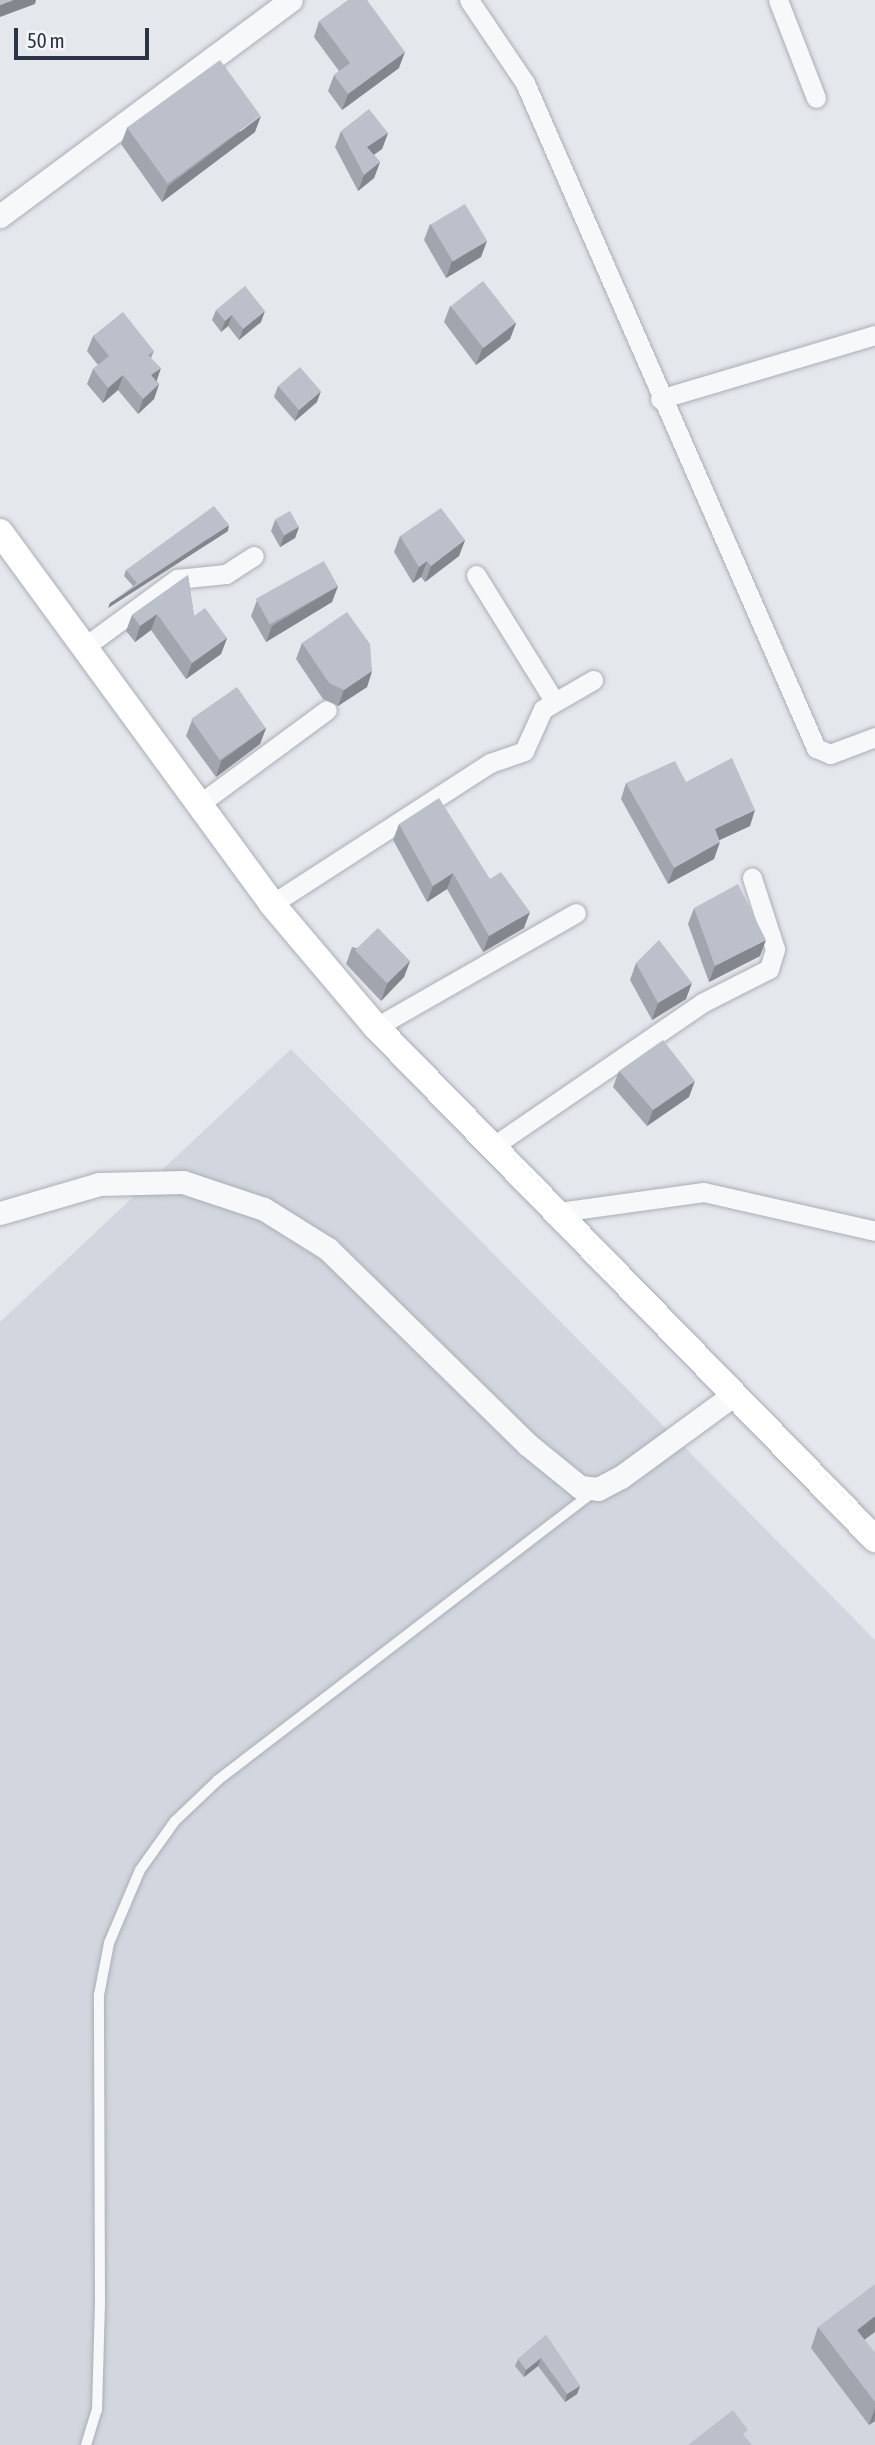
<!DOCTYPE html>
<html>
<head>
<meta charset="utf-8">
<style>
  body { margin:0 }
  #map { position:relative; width:875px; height:2445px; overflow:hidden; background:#e4e7ec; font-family:"Asap Condensed",sans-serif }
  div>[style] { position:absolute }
  .built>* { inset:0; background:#d2d6de }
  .roads { filter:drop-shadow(0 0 2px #a9aeb7) drop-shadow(0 0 2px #a9aeb7) }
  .service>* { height:10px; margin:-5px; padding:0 5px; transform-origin:5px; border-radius:5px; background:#f7f8fa }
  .minor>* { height:19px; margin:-9.5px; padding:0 9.5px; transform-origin:9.5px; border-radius:9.5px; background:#f7f8fa }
  .tertiary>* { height:23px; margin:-11.5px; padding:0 11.5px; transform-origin:11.5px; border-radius:11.5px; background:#f7f8fa }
  .secondary>* { height:26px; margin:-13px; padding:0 13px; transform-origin:13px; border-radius:13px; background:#fff }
  .wall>* { inset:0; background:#a1a5ae }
  .shaded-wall>* { inset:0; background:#83868d }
  .building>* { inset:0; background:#bbc0ca; transform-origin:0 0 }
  span { translate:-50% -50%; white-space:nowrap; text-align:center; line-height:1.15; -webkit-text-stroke:6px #f4f6f9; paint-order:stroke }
  .scale { position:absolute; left:14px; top:28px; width:135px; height:32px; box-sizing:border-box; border:4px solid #2b3445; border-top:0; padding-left:9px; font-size:21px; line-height:24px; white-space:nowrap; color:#2b3445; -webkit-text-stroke:5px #f4f6f9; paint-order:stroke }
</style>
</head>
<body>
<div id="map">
  <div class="built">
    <div style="clip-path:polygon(291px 1049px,875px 1640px,875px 2445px,0 2445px,0 1322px)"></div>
  </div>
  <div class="roads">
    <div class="service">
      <div style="left:86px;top:2445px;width:37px;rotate:-73deg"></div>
      <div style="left:97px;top:2410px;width:106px;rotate:-88.4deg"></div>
      <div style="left:100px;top:2304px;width:309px;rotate:-90.2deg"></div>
      <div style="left:99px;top:1995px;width:53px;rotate:-79.1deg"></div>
      <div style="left:109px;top:1943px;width:79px;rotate:-67deg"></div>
      <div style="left:140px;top:1870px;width:60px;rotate:-54.5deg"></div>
      <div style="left:175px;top:1821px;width:59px;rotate:-43.6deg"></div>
      <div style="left:218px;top:1780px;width:475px;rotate:-37.5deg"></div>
    </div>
    <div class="minor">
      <div style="left:469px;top:0;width:100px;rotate:56deg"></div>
      <div style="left:525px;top:83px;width:726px;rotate:66.37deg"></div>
      <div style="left:816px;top:748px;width:15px;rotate:23deg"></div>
      <div style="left:830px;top:754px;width:48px;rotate:-20.7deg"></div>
      <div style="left:778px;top:0;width:105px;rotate:68.8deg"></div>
      <div style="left:660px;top:399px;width:224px;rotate:-16.6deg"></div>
      <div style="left:476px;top:575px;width:148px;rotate:58.2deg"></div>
      <div style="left:83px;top:648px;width:117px;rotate:-36.3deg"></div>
      <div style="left:177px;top:579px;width:49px;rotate:-5.8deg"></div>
      <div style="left:226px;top:574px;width:33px;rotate:-33deg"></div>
      <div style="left:198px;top:805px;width:160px;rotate:-36.4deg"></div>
      <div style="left:272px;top:904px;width:260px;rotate:-32.9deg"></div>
      <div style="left:490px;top:763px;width:36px;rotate:-19deg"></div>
      <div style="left:524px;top:751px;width:46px;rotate:-65.7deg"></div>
      <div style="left:543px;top:709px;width:58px;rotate:-30.1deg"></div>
      <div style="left:376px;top:1027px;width:230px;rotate:-29.7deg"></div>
      <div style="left:492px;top:1147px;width:255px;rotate:-34.4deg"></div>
      <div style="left:702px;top:1003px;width:75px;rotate:-26.9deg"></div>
      <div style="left:769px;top:969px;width:21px;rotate:-73deg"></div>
      <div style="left:775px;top:949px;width:75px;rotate:-107.9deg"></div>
      <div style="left:552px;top:1213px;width:153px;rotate:-7.9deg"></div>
      <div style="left:704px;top:1192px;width:175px;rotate:12.8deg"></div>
    </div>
    <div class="tertiary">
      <div style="left:0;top:216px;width:362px;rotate:-36.6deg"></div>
      <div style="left:0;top:1213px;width:103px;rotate:-16.3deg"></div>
      <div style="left:99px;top:1184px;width:84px;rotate:-1.4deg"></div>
      <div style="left:183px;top:1182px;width:85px;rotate:18.4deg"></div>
      <div style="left:264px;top:1209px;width:75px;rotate:32deg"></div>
      <div style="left:328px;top:1249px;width:279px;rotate:44.4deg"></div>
      <div style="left:527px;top:1444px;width:68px;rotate:39.1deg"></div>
      <div style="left:580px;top:1487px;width:18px;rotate:6deg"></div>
      <div style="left:598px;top:1489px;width:26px;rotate:-28deg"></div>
      <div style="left:621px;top:1477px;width:139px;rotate:-36.2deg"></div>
    </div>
    <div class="secondary">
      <div style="left:0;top:532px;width:461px;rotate:53.8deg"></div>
      <div style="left:272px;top:904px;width:161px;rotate:49.8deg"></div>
      <div style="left:376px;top:1027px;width:715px;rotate:45.74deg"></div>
    </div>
  </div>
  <div class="wall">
    <div style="clip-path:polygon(319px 21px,399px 68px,342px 110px,328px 91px,334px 75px,339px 71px,314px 37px)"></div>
    <div style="clip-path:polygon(127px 128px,255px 132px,162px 202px,121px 144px)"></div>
    <div style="clip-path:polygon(341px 131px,388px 133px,382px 149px,374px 155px,380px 162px,374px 178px,358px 191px,335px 147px)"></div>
    <div style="clip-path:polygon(430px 224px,481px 257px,446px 278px,424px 240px)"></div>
    <div style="clip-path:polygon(450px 306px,516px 323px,510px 339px,476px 365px,444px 322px)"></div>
    <div style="clip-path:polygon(216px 310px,261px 322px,239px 340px,228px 326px,221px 332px,212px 320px)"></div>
    <div style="clip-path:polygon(93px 336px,154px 351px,151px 358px,157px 381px,159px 384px,154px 399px,138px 414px,118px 390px,103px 403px,87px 384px,93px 369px,98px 365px,87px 351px)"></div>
    <div style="clip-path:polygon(278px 386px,317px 402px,295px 421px,274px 397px)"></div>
    <div style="clip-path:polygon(275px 520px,299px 527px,295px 538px,280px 547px,271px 531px)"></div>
    <div style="clip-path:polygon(228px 531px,108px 608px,133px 586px,124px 576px,126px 570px)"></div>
    <div style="clip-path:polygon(400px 536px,465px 540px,459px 556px,425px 582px,421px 577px,413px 583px,394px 552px)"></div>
    <div style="clip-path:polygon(188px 575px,194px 616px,227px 638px,221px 654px,186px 679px,151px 630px,135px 642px,126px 631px,132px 615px)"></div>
    <div style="clip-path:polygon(338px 586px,332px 602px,266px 642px,251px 616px,257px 600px)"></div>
    <div style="clip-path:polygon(302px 643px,372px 671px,367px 687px,338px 706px,323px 699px,296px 659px)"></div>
    <div style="clip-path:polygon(192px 720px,266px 728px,260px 744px,216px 777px,186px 736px)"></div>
    <div style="clip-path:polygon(686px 782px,750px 826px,719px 840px,714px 859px,668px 884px,621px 799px,626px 783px)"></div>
    <div style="clip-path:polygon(399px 824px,490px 879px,524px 928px,483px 952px,447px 889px,427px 902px,393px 840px)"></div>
    <div style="clip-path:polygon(694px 908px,760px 956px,709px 982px,688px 924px)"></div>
    <div style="clip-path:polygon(352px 947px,410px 961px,404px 977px,381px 1001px,346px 964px)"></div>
    <div style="clip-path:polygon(636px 963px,686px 999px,652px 1020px,630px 980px)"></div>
    <div style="clip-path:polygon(619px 1071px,689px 1097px,647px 1126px,613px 1087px)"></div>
    <div style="clip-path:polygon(818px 2327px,864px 2340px,875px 2353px,875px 2421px,869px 2425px,811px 2348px)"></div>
    <div style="clip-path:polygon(546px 2335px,580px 2386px,577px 2394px,565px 2402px,538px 2366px,524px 2377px,515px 2366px,518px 2359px)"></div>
  </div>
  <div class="shaded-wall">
    <div style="clip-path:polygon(13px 0,36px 0,35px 4px,0 17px,0 5px)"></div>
    <div style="clip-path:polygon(405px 52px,399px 68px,342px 110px,348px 94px)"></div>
    <div style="clip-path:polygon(261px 116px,255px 132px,162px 202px,168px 186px)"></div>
    <div style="clip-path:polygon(388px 133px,382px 149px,361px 163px,367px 147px)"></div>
    <div style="clip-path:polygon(380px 162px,374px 178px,358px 191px,364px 175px)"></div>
    <div style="clip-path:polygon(487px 241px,481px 257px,446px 278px,452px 261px)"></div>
    <div style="clip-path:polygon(265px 311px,261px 322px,239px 340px,243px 329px)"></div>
    <div style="clip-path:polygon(232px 315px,228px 326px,221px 332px,225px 321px)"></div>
    <div style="clip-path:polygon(516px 323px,510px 339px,476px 365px,482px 349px)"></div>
    <div style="clip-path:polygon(161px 368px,156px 383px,151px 375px)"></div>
    <div style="clip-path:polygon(123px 375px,118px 390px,103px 403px,108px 388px)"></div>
    <div style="clip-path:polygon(159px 384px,154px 399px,138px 414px,143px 399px)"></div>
    <div style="clip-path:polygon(321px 391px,317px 402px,295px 421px,299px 410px)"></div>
    <div style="clip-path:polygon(229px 525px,228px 531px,108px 608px,110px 603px)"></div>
    <div style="clip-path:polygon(299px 527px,295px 538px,280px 547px,284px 536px)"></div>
    <div style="clip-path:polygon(465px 540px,459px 556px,425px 582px,431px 566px)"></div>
    <div style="clip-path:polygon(427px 561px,421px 577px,413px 583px,419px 567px)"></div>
    <div style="clip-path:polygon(338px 586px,332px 602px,266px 642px,272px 626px)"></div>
    <div style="clip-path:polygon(157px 614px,151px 630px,135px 642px,140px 626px)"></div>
    <div style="clip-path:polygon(227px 638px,221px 654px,186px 679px,192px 663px)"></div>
    <div style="clip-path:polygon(372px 671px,367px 687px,338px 706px,344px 690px)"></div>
    <div style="clip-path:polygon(266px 728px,260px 744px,216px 777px,221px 761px)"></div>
    <div style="clip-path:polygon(755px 810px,750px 826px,709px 845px,715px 829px)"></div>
    <div style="clip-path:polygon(720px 842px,714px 859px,668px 884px,674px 868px)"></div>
    <div style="clip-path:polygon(453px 873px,447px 889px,427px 902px,433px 886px)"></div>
    <div style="clip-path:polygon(530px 912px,524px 928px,483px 952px,489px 936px)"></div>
    <div style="clip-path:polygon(766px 940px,760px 956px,709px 982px,715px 966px)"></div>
    <div style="clip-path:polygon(410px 961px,404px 977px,381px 1001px,387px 984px)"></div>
    <div style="clip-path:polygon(692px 983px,686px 999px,652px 1020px,658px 1003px)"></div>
    <div style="clip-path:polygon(695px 1081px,689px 1097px,647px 1126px,653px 1110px)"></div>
    <div style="clip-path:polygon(875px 2316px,875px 2332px,849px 2351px,857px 2330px)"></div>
    <div style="clip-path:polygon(541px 2358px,538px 2366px,524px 2377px,526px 2370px)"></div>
    <div style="clip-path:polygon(580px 2386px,577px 2394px,565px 2402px,567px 2394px)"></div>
    <div style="clip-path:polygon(875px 2408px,875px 2421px,869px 2425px)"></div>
  </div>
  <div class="building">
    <div style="clip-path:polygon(0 0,13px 0,0 5px)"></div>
    <div style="clip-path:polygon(348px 0,367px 0,405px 52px,348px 94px,334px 75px,350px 63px,319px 21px)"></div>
    <div style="left:220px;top:60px;width:69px;height:115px;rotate:54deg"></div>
    <div style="clip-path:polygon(369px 109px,388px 133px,367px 147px,380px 162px,364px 175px,341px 131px)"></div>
    <div style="left:465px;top:204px;width:43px;height:40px;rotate:59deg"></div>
    <div style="left:483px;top:281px;width:53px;height:41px;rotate:52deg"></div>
    <div style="clip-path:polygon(245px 286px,265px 311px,243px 329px,232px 315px,225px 321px,216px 310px)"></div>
    <div style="clip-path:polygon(123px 312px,154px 351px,148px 355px,161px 368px,151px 375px,159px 384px,143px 399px,123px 375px,108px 388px,93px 369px,109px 356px,93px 336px)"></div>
    <div style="left:300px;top:367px;width:32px;height:29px;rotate:49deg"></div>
    <div style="clip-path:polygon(214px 506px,229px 525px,110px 603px,137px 583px,126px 570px)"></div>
    <div style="clip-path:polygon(441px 508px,465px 540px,431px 566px,427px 561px,419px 567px,400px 536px)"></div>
    <div style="left:290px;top:511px;width:18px;height:17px;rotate:61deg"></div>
    <div style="left:324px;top:561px;width:29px;height:78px;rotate:61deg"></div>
    <div style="clip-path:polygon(188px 575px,194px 616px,205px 608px,227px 638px,192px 663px,157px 614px,140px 626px,132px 615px)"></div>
    <div style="clip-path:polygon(347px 612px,370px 644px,372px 671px,344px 690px,329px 683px,302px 643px)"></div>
    <div style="left:237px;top:687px;width:50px;height:56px;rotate:55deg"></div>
    <div style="clip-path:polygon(732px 758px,755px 810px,715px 829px,720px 842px,674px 868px,626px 783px,675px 761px,686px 782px)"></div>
    <div style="clip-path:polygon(439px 798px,490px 879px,501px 872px,530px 912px,489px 936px,453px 873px,433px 886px,399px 824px)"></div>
    <div style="clip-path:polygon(738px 884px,766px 940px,715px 966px,694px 908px)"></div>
    <div style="left:378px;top:928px;width:46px;height:32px;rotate:46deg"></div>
    <div style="clip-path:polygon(659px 940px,692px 983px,658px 1003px,636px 963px)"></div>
    <div style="clip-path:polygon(663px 1040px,695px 1081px,653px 1110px,619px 1071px)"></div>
    <div style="clip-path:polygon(875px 2284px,875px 2316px,857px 2330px,875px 2353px,875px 2402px,818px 2327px)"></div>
    <div style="clip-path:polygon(546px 2335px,580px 2386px,567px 2394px,541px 2358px,526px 2370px,518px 2359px)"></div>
    <div style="clip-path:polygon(733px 2410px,748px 2430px,743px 2434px,752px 2445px,688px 2445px)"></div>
  </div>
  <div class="scale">50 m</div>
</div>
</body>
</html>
